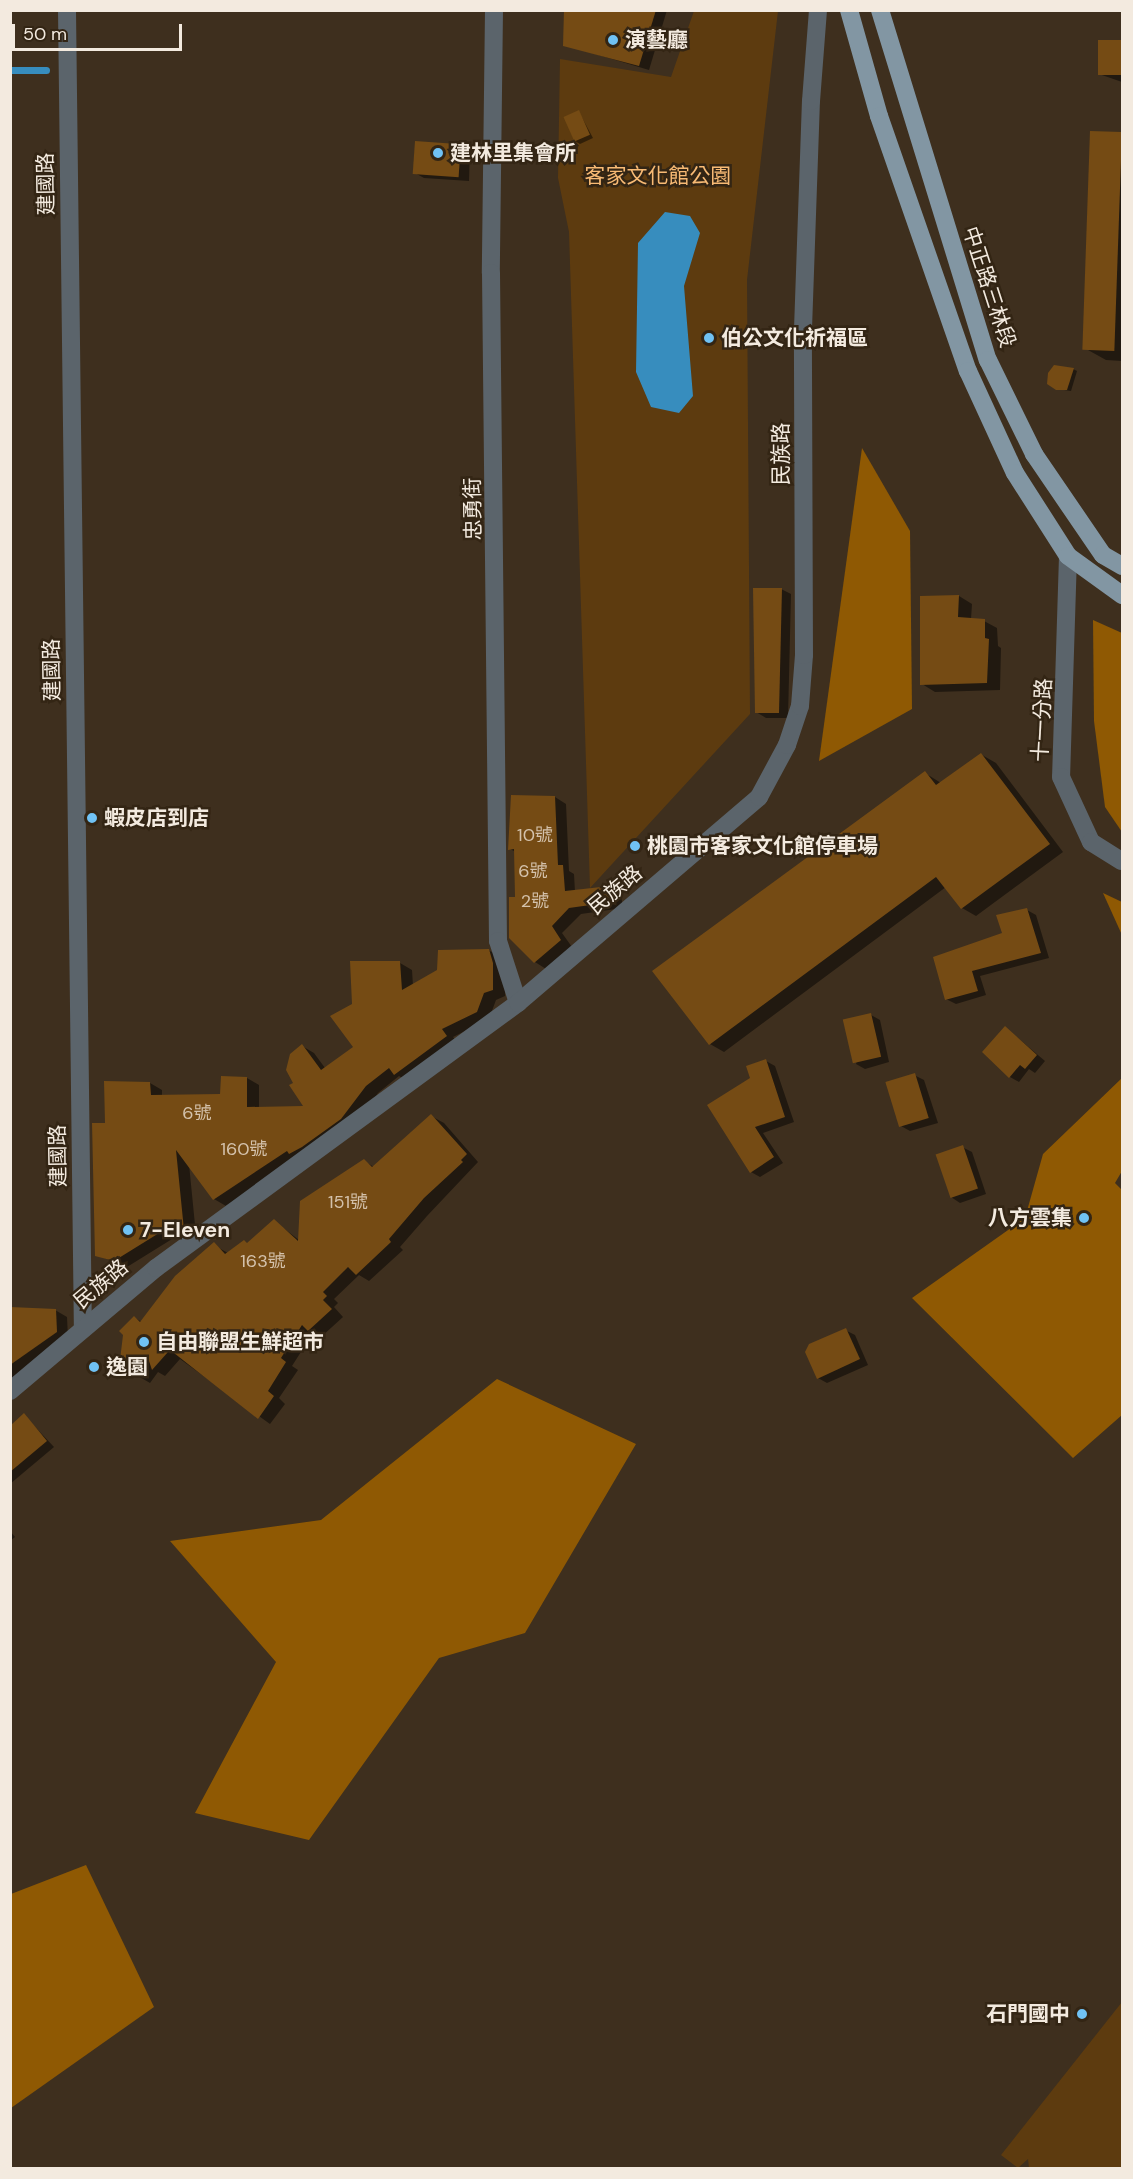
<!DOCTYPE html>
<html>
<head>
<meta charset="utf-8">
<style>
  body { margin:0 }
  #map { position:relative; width:1133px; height:2179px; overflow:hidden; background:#3e2f1e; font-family:"DM Sans","Noto Sans TC",sans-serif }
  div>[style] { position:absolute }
  .green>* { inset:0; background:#5d3b0f }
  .forest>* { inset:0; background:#8f5903 }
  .water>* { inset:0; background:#378dbe }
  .shadow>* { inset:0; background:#0007 }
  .stream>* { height:7px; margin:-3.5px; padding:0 3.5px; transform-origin:3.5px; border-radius:3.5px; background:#378dbe }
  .building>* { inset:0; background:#754b14; transform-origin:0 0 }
  .minor>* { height:18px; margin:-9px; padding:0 9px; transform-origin:9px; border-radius:9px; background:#5b646b }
  .major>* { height:18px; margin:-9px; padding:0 9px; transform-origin:9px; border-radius:9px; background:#8296a3 }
  .dots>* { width:16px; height:16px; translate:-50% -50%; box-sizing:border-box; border:3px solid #332514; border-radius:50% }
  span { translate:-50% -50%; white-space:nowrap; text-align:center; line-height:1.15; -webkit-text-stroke:5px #332514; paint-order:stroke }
  .number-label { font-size:18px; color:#d4c2ac }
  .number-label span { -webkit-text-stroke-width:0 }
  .poi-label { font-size:21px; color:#f3eadf; font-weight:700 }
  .left { translate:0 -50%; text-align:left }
  .right { translate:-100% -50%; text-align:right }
  .park-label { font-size:21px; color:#f8ba74 }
  .street-label { font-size:21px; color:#f3eadf }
  .frame { position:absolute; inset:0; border:12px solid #f3eadf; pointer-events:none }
  .scale { position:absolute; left:12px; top:24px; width:170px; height:27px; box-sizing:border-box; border:3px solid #f3eadf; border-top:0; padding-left:8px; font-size:18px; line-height:21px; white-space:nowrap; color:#f3eadf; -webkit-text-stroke:4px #332514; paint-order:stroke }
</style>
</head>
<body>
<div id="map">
  <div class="green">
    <div style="clip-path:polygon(694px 11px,778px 11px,747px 280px,750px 714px,590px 888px,569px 232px,558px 178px,560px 59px,671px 77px)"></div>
    <div style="clip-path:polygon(1122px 2002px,1122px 2168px,1029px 2168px,1028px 2159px,1018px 2168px,1001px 2155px)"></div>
  </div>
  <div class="forest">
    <div style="clip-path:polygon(862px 448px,910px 531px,912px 709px,819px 761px)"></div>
    <div style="clip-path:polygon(1093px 620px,1122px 633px,1122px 832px,1105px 807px,1094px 721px)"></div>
    <div style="clip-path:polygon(1103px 893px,1122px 902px,1122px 935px)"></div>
    <div style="clip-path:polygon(1122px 1078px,1122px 1171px,1115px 1183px,1122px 1190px,1122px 1415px,1073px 1458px,912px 1298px,1025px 1218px,1043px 1154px)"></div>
    <div style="clip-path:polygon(497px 1379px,636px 1444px,525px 1633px,439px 1658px,309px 1840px,195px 1813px,276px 1662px,170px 1541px,321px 1520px)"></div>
    <div style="clip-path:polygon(86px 1865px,154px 2007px,11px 2108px,11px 1894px)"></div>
  </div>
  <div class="water">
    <div style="clip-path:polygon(665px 212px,690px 216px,700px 233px,684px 286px,693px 396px,679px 413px,651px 407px,636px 372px,638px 243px)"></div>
  </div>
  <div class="shadow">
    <div style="clip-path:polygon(566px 10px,667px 10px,649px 70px,565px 45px)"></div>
    <div style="clip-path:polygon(1099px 41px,1122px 42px,1122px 82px,1099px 74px)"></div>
    <div style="clip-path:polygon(579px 112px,593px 138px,580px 144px,575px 141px)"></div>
    <div style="clip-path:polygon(1091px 133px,1122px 133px,1122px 361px,1106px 360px,1088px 350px)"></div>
    <div style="clip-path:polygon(416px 142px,461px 145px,470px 150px,469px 181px,424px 178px,415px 173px)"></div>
    <div style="clip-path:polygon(1073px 369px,1077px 371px,1071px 391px,1057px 389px)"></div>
    <div style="clip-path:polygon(781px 589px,791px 594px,788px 718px,766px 718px,756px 712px)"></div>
    <div style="clip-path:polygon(959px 596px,972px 604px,971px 619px,984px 621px,997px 628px,998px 646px,1001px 648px,1000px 690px,935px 692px,922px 684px)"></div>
    <div style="clip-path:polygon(982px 755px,996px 763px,1063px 852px,976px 916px,962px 908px,946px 887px,724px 1052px,710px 1044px,925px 773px,941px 783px)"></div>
    <div style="clip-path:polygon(555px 797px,566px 804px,569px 871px,574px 874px,575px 892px,610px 888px,621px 895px,623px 908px,581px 914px,562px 933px,572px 947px,546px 969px,535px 962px,517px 898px,516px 852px,510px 849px)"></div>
    <div style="clip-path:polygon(1027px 910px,1036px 915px,1049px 958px,980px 976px,986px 995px,956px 1004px,946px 999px)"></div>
    <div style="clip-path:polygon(488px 950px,501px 957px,505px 971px,505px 996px,496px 1000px,489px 1019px,453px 1037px,458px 1043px,407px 1081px,399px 1076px,378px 1093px,362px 1118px,226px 1206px,214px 1199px,189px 1164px,196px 1235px,185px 1231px,127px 1267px,97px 1255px,106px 1124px,150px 1083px,162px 1090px,162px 1097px,221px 1096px,247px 1078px,259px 1085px,259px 1108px,306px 1107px,295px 1083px,302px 1046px,314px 1053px,325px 1068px,355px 1047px,354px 1005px,400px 963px,412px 970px,413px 986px)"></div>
    <div style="clip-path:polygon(871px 1015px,880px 1020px,889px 1062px,865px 1069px,856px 1064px)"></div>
    <div style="clip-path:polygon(1006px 1028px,1045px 1061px,1035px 1073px,1029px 1069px,1019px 1082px,1010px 1077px)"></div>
    <div style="clip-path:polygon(766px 1061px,775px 1066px,794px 1122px,763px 1133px,783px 1163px,760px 1177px,751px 1172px,752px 1079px)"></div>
    <div style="clip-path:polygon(914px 1075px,924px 1080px,938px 1123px,910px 1131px,901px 1126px)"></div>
    <div style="clip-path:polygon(431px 1116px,444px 1123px,478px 1162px,427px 1216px,400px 1247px,403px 1250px,369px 1281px,359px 1275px,334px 1299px,338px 1303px,334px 1307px,343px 1317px,321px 1337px,313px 1333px,292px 1366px,298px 1370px,279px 1398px,285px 1404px,270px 1424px,180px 1359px,165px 1376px,158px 1372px,150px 1383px,138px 1376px,135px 1318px,142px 1322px,217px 1247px,228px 1253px,248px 1244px,274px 1221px,299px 1240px,364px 1161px,374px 1167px)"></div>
    <div style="clip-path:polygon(962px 1147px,972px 1152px,986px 1194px,960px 1203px,951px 1197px)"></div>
    <div style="clip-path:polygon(10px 1309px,55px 1310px,67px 1317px,68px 1338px,10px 1388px)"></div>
    <div style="clip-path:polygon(845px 1330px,855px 1335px,868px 1365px,827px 1383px,818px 1378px)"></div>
    <div style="clip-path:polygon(24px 1415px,54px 1447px,10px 1484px,10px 1428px)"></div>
    <div style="clip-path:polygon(10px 1531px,15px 1537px,10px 1541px)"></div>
  </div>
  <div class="stream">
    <div style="left:10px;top:70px;width:36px"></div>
  </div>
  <div class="building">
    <div style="clip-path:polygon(564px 10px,656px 10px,639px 66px,563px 46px)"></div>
    <div style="left:1098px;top:40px;width:24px;height:35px"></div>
    <div style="left:579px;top:110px;width:27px;height:17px;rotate:66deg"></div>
    <div style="left:1090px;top:131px;width:32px;height:219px;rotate:2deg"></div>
    <div style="left:415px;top:141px;width:46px;height:33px;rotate:4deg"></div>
    <div style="clip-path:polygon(1054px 365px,1074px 368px,1067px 390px,1056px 390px,1047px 384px,1048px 373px)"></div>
    <div style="clip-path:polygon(753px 588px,782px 588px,779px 713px,755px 713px)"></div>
    <div style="clip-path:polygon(959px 595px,958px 617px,985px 619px,985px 638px,989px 639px,987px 683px,920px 685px,920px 596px)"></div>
    <div style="clip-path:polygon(981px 753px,1050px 844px,961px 909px,936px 877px,709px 1045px,652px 971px,925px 771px,936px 785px)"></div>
    <div style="clip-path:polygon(511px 795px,555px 796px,558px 865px,563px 865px,565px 891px,610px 886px,612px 902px,569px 908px,552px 926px,561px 940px,534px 963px,509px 938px,509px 897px,515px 897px,514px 849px,508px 850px)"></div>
    <div style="clip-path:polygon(1027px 908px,1041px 953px,972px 971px,978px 991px,945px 1000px,933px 957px,1002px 933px,996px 915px)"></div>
    <div style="clip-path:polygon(489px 949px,493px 963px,493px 990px,484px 993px,477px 1012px,442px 1029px,447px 1036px,394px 1075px,389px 1068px,366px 1086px,341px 1119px,302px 1147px,289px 1154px,287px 1151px,213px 1200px,176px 1150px,184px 1230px,172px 1225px,114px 1261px,95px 1256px,92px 1123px,105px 1123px,104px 1081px,150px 1082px,151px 1095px,220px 1094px,221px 1076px,247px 1077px,247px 1107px,303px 1106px,289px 1085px,293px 1083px,286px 1070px,290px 1054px,302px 1044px,321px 1070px,353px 1047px,330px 1016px,352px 1004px,350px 961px,400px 961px,402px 990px,437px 970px,438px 950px)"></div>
    <div style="left:871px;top:1013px;width:45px;height:29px;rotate:77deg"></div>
    <div style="clip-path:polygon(1005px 1026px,1037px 1055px,1025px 1069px,1020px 1065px,1009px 1078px,982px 1052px)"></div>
    <div style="clip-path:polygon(766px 1059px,785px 1117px,755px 1127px,774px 1157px,750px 1173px,707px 1105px,750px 1078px,746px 1066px)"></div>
    <div style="left:915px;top:1073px;width:47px;height:31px;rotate:73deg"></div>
    <div style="clip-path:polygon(431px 1114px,467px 1154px,461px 1160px,463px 1162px,424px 1198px,389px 1239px,391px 1242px,356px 1275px,348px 1267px,323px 1292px,327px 1296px,323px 1300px,332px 1309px,308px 1331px,302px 1325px,281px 1358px,286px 1362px,268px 1391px,274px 1396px,258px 1419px,174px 1353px,168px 1352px,152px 1370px,149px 1361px,138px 1377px,120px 1360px,123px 1335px,119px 1331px,134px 1316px,140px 1322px,175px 1276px,214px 1242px,225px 1254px,244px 1240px,247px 1243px,274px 1219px,298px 1241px,300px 1201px,364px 1159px,372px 1167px)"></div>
    <div style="left:963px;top:1145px;width:46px;height:29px;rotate:71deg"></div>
    <div style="clip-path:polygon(10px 1307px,56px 1309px,57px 1332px,10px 1365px)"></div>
    <div style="clip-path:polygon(846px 1328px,860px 1359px,817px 1379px,805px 1352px,809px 1344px)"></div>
    <div style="clip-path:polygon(24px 1413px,47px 1441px,10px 1472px,10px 1426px)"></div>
  </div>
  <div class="minor">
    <div style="left:67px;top:10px;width:1319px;rotate:89.31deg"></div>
    <div style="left:494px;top:10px;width:263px;rotate:90.7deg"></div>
    <div style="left:491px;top:273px;width:668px;rotate:89.4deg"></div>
    <div style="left:498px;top:941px;width:65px;rotate:72.1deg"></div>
    <div style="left:1068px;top:556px;width:221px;rotate:91.8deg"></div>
    <div style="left:1061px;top:777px;width:72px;rotate:65.2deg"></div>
    <div style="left:1091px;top:842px;width:36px;rotate:32deg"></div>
    <div style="left:10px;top:1391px;width:191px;rotate:-40.1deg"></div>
    <div style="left:156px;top:1268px;width:449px;rotate:-36.2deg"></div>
    <div style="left:518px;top:1003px;width:317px;rotate:-40.5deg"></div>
    <div style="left:759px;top:797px;width:59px;rotate:-61.7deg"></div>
    <div style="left:787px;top:745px;width:41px;rotate:-71.6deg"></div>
    <div style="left:800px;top:706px;width:51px;rotate:-85.5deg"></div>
    <div style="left:804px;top:655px;width:326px;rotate:-90.2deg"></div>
    <div style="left:803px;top:329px;width:228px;rotate:-88deg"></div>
    <div style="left:811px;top:101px;width:91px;rotate:-85.6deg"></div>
  </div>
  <div class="major">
    <div style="left:849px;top:10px;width:110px;rotate:74.2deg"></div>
    <div style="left:879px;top:116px;width:270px;rotate:70.8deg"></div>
    <div style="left:968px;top:371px;width:112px;rotate:65.3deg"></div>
    <div style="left:1015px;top:473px;width:98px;rotate:57.4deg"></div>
    <div style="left:1068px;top:556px;width:67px;rotate:35.8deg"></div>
    <div style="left:880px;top:10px;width:366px;rotate:72.9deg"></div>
    <div style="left:988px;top:360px;width:105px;rotate:63.9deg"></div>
    <div style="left:1034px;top:454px;width:122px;rotate:55.7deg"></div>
    <div style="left:1103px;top:555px;width:22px;rotate:30deg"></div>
  </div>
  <div class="dots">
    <div style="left:613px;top:40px;background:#70c2f4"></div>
    <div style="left:438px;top:153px;background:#70c2f4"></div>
    <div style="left:709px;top:338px;background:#70c2f4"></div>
    <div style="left:92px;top:818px;background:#70c2f4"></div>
    <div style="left:635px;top:846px;background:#70c2f4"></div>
    <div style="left:1084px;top:1218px;background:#70c2f4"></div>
    <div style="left:128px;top:1230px;background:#70c2f4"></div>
    <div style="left:144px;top:1342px;background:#70c2f4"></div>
    <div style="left:94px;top:1367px;background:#70c2f4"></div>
    <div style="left:1082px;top:2014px;background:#70c2f4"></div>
  </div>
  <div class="number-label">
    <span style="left:535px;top:835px">10號</span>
    <span style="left:533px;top:871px">6號</span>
    <span style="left:535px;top:901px">2號</span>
    <span style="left:197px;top:1113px">6號</span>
    <span style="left:244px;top:1149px">160號</span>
    <span style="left:348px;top:1202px">151號</span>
    <span style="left:263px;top:1261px">163號</span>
  </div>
  <div class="poi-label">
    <span class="left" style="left:625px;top:40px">演藝廳</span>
    <span class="left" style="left:450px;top:153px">建林里集會所</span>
    <span class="left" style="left:721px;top:338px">伯公文化祈福區</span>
    <span class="left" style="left:104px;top:818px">蝦皮店到店</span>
    <span class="left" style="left:647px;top:846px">桃園市客家文化館停車場</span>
    <span class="right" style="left:1072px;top:1218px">八方雲集</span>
    <span class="left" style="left:140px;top:1230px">7-Eleven</span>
    <span class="left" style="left:156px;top:1342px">自由聯盟生鮮超市</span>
    <span class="left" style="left:106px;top:1367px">逸園</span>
    <span class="right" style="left:1070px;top:2014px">石門國中</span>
  </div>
  <div class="park-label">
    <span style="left:658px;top:176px">客家文化館公園</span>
  </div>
  <div class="street-label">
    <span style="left:46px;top:184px;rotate:-91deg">建國路</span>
    <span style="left:989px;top:287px;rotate:72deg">中正路三林段</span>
    <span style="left:781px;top:454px;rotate:-90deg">民族路</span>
    <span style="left:473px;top:509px;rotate:-91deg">忠勇街</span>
    <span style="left:52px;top:670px;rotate:-91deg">建國路</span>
    <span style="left:1042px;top:720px;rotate:-87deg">十一分路</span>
    <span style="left:615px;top:890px;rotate:-40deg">民族路</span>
    <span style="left:58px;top:1156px;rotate:-91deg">建國路</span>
    <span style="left:101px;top:1284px;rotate:-40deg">民族路</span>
  </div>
  <div class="frame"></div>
  <div class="scale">50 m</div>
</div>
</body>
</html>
